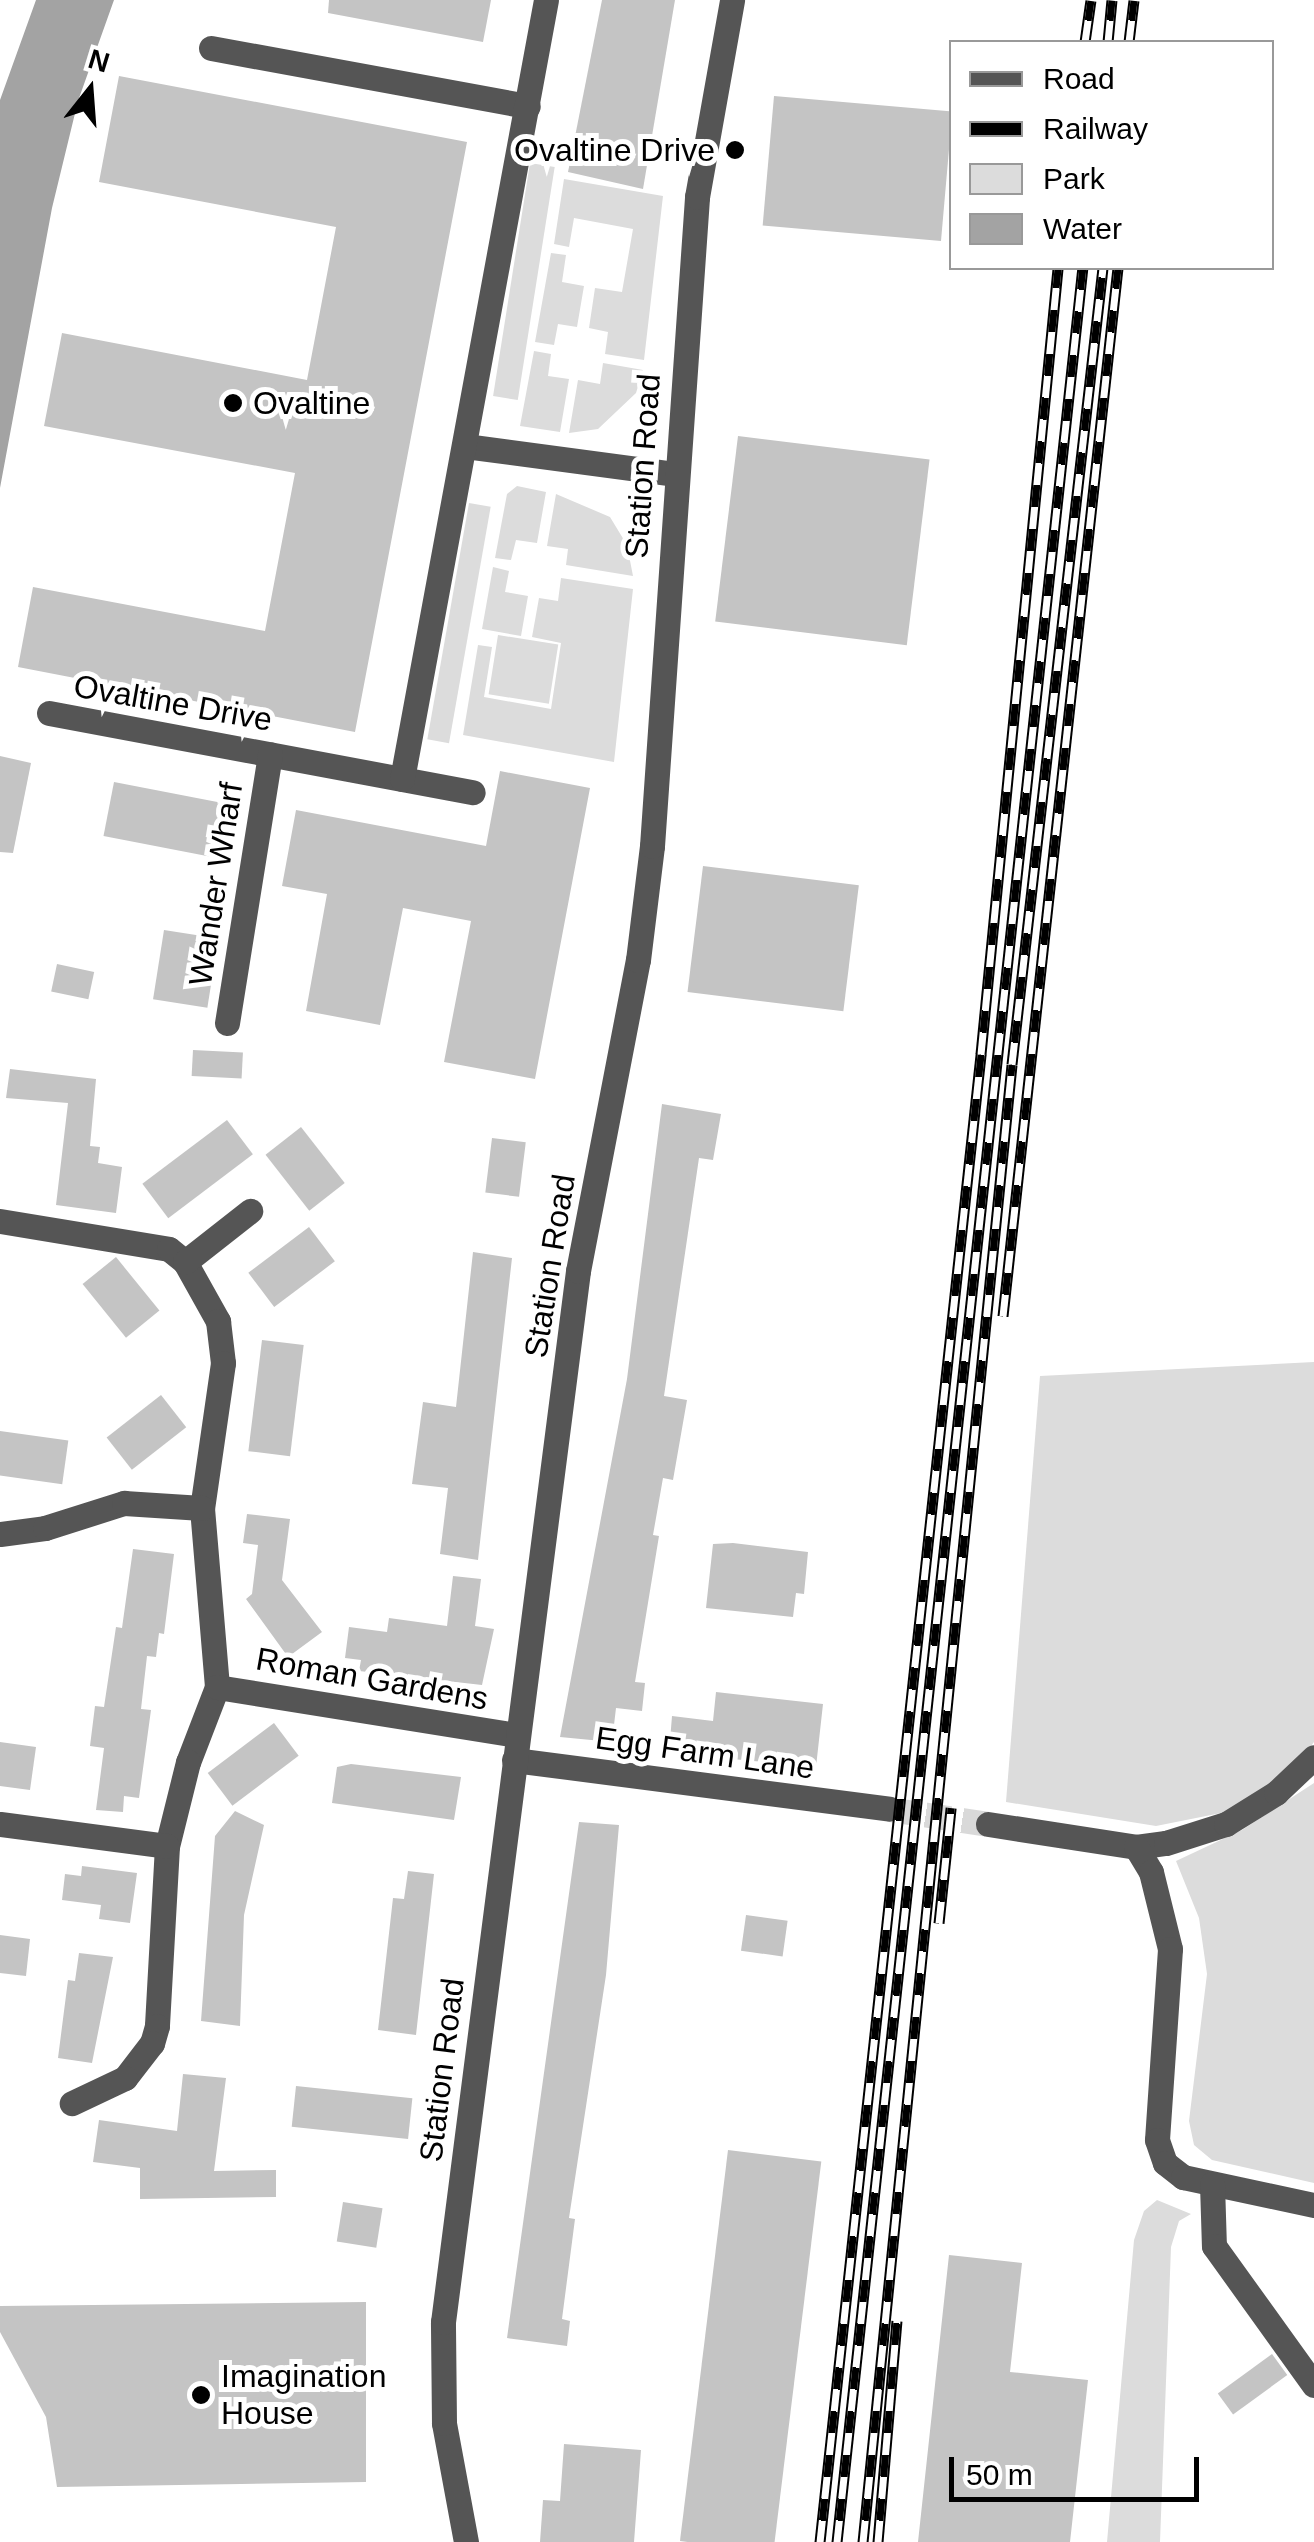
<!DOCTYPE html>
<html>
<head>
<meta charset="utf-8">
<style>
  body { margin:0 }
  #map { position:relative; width:1314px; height:2542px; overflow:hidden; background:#fff; font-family:Arial,sans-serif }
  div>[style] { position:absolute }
  .green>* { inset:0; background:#dcdcdc; transform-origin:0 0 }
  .water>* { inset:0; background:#a3a3a3 }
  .building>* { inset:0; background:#c4c4c4; transform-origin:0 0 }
  .minor-tunnel>* { height:25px; margin-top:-12.5px; transform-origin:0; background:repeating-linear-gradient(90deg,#d9d9d9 0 25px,transparent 0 37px) }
  .minor>* { height:25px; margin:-12.5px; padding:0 12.5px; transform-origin:12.5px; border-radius:12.5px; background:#555 }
  .rail>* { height:11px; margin-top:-5.5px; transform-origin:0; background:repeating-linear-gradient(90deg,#fff 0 22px,#000 0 44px); box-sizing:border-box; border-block:2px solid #000 }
  .dots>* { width:28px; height:28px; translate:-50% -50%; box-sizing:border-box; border:5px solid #fff; border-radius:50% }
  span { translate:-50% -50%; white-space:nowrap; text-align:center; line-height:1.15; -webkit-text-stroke:10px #fff; paint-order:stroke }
  .poi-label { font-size:32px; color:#000 }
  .right { translate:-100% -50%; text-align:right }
  .left { translate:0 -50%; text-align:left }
  .street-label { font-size:32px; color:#000 }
  .legend { position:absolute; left:949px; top:40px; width:325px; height:230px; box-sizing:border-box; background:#fff; border:2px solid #999; margin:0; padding:12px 18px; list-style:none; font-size:30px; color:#000 }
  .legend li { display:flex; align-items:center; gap:20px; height:50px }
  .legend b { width:50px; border:2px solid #999 }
  .north { position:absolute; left:40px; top:40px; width:100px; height:100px; -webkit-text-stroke:8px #fff; paint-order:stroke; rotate:17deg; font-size:28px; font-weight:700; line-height:40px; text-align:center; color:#000 }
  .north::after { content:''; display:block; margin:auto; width:35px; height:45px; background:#000; clip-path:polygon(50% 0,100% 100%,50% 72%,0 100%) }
  .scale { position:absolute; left:949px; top:2457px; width:250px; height:45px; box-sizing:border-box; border:5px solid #000; border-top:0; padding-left:12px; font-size:30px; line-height:35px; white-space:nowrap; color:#000; -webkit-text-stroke:8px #fff; paint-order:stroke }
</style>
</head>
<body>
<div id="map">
  <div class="green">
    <div style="left:530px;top:163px;width:25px;height:236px;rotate:9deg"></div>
    <div style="clip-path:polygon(564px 179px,663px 196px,644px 360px,605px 354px,608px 332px,589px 328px,595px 288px,622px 292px,633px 229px,574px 218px,569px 247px,554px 244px)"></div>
    <div style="clip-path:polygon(551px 253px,566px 255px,562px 282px,584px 286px,577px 327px,558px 324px,554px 345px,535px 342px)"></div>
    <div style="clip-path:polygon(534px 351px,551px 354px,548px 376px,569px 379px,560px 432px,520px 426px)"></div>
    <div style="clip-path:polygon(603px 363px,643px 370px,636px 393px,598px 429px,569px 433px,578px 380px,600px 384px)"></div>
    <div style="clip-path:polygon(517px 486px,546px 492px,537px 543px,516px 540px,511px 560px,495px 558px,507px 494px)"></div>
    <div style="clip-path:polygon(556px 494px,610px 517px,627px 545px,633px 576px,566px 565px,568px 549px,547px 546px)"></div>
    <div style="left:469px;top:503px;width:22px;height:240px;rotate:10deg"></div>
    <div style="clip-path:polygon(493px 567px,509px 571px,505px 592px,528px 596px,521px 636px,482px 629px)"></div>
    <div style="clip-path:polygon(561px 578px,633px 589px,614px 762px,463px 735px,478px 645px,492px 647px,484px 697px,551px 709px,561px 643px,532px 637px,539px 598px,558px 601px)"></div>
    <div style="left:498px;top:635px;width:61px;height:60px;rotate:9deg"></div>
    <div style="clip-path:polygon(1314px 1362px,1314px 1742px,1295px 1767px,1226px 1812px,1156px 1826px,1006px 1802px,1040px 1376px)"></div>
    <div style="clip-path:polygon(1314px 1783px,1314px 2183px,1212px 2160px,1194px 2145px,1189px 2121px,1207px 1974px,1199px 1918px,1176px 1861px,1242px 1830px)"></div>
    <div style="clip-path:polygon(1157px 2200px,1191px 2214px,1179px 2221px,1171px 2247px,1160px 2542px,1107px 2542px,1134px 2240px,1144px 2211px)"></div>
  </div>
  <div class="water">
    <div style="clip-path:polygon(36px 0,114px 0,78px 101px,52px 208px,0 488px,0 100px)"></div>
  </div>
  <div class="building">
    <div style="clip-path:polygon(329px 0,491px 0,483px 42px,328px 13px)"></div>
    <div style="clip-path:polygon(602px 0,675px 0,643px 189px,568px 172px)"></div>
    <div style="clip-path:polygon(119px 76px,467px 142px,355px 732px,18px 667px,33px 587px,265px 631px,295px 473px,44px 426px,62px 333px,307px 380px,336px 227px,99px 182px)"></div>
    <div style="left:774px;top:96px;width:179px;height:130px;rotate:5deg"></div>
    <div style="left:738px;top:436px;width:193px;height:187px;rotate:7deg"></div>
    <div style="clip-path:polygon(0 756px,31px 763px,13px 853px,0 852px)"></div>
    <div style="clip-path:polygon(500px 771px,590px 788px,535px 1079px,444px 1062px,471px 921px,403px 908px,380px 1025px,306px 1011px,327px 894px,282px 886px,296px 810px,486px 846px)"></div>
    <div style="left:114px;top:782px;width:129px;height:55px;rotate:11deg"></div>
    <div style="left:703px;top:866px;width:157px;height:127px;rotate:7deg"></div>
    <div style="left:164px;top:930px;width:55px;height:70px;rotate:9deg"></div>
    <div style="left:57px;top:964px;width:38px;height:28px;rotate:12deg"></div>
    <div style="left:193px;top:1050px;width:50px;height:26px;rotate:3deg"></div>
    <div style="clip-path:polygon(10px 1069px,96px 1079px,90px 1146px,100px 1147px,98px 1163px,122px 1167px,116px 1213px,56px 1205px,68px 1103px,6px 1098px)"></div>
    <div style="clip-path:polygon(662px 1104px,721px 1114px,713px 1160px,699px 1158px,664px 1396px,687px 1400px,673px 1480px,663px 1478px,653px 1535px,659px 1536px,635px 1682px,645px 1683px,642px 1711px,616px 1708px,612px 1742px,560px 1737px,627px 1379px)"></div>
    <div style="left:227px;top:1120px;width:43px;height:106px;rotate:53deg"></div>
    <div style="left:301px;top:1127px;width:71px;height:45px;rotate:52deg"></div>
    <div style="left:492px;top:1138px;width:34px;height:55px;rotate:7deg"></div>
    <div style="left:309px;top:1227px;width:43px;height:76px;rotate:53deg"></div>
    <div style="clip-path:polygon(473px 1252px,512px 1258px,478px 1560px,440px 1554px,448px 1488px,412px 1484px,423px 1402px,456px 1407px)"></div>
    <div style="left:116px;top:1257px;width:69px;height:43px;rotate:51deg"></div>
    <div style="left:262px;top:1340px;width:42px;height:112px;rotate:7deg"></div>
    <div style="left:161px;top:1395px;width:41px;height:69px;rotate:52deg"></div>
    <div style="left:0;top:1431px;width:69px;height:44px;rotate:8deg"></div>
    <div style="clip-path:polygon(247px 1514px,290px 1519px,282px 1580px,322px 1632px,288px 1657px,246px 1599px,252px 1594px,258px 1545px,243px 1543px)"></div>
    <div style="clip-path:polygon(733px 1543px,808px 1552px,804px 1594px,796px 1593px,793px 1617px,706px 1608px,713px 1544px)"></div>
    <div style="clip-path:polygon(133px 1549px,174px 1554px,164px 1634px,159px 1633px,156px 1657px,147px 1656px,141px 1709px,151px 1710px,139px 1798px,124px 1796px,123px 1812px,96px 1810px,104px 1748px,90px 1746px,95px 1706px,104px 1707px,116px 1627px,122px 1628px)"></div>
    <div style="clip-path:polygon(453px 1576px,481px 1579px,475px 1626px,494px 1629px,482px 1685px,359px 1671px,361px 1660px,345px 1658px,349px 1627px,387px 1632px,389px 1618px,447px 1626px)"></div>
    <div style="clip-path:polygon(716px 1692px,823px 1704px,816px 1767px,669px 1753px,672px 1716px,713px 1721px)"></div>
    <div style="left:274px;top:1723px;width:41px;height:83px;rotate:53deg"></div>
    <div style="clip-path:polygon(0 1742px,36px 1747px,30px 1790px,0 1786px)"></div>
    <div style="clip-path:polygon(351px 1764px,461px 1777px,454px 1820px,332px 1803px,337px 1767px)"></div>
    <div style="clip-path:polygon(235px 1811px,264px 1825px,244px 1915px,240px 2026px,201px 2021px,215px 1836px)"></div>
    <div style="clip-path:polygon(579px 1822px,619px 1825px,606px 1975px,569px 2218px,575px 2219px,562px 2319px,570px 2321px,567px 2346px,507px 2338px)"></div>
    <div style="clip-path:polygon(82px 1866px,137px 1873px,130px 1923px,99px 1919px,101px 1905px,62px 1900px,65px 1874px,81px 1876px)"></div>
    <div style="clip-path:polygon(408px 1871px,434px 1874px,416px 2035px,378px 2030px,393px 1898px,404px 1899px)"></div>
    <div style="left:746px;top:1915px;width:42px;height:36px;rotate:8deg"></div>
    <div style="clip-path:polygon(0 1935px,30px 1939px,26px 1976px,0 1973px)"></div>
    <div style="clip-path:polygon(79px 1953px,113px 1957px,92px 2063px,58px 2058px,68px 1980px,75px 1981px)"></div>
    <div style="clip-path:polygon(183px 2074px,226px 2078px,214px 2171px,276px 2170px,276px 2197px,140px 2199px,140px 2168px,93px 2162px,99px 2120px,177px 2131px)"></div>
    <div style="left:296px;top:2086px;width:117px;height:41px;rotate:6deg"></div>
    <div style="left:728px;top:2150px;width:94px;height:394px;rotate:7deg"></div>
    <div style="left:343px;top:2202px;width:40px;height:40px;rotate:9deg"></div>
    <div style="clip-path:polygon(949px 2255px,1022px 2263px,1010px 2372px,1088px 2380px,1070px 2542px,918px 2542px)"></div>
    <div style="clip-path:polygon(366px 2302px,366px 2482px,57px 2487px,46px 2417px,0 2332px,0 2306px)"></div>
    <div style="left:1272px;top:2354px;width:26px;height:67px;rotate:54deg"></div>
    <div style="clip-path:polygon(564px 2444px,641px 2450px,634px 2542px,540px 2542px,543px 2500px,560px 2501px)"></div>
  </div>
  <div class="minor-tunnel">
    <div style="left:889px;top:1809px;width:100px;rotate:8.6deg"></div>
  </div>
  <div class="minor">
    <div style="left:211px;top:48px;width:322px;rotate:10.4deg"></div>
    <div style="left:465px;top:446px;width:211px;rotate:7.6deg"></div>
    <div style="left:49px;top:713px;width:431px;rotate:10.6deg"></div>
    <div style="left:402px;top:779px;width:792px;rotate:-79.53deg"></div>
    <div style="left:227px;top:1023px;width:272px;rotate:-80.9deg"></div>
    <div style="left:0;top:1221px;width:171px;rotate:9.4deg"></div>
    <div style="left:169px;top:1249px;width:21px;rotate:39deg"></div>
    <div style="left:185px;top:1262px;width:68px;rotate:60.8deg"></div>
    <div style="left:218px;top:1321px;width:42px;rotate:83.2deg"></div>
    <div style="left:223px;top:1363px;width:147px;rotate:98.2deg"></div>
    <div style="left:202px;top:1508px;width:180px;rotate:85.2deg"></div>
    <div style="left:217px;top:1687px;width:80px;rotate:111.1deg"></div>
    <div style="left:188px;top:1762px;width:87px;rotate:104deg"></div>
    <div style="left:167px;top:1846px;width:180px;rotate:93.2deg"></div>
    <div style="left:157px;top:2026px;width:18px;rotate:106deg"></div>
    <div style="left:152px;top:2043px;width:44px;rotate:127.6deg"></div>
    <div style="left:125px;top:2078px;width:59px;rotate:154.7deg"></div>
    <div style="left:185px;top:1262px;width:83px;rotate:-38.1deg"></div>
    <div style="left:0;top:1534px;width:45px;rotate:-7.6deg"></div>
    <div style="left:45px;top:1528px;width:83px;rotate:-17.6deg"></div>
    <div style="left:124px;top:1503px;width:78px;rotate:3.7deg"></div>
    <div style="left:217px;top:1687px;width:304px;rotate:9.1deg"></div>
    <div style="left:514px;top:1760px;width:378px;rotate:7.4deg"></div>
    <div style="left:0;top:1824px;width:168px;rotate:7.5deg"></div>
    <div style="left:988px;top:1824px;width:150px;rotate:8.8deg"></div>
    <div style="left:1136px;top:1847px;width:30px;rotate:-8deg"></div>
    <div style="left:1166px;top:1843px;width:63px;rotate:-17.6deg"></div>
    <div style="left:1226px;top:1824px;width:59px;rotate:-31.8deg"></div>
    <div style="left:1276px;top:1793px;width:52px;rotate:-43.5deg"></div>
    <div style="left:1136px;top:1847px;width:29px;rotate:59deg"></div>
    <div style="left:1151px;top:1872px;width:79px;rotate:76.1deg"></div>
    <div style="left:1170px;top:1949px;width:191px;rotate:93.9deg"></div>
    <div style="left:1157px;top:2140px;width:24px;rotate:71deg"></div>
    <div style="left:1165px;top:2163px;width:23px;rotate:38deg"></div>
    <div style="left:1183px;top:2177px;width:134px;rotate:12.1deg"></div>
    <div style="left:1212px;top:2184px;width:62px;rotate:88.2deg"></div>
    <div style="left:1214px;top:2246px;width:171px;rotate:54.3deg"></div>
    <div style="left:466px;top:2542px;width:121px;rotate:-100.5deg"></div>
    <div style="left:444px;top:2423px;width:101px;rotate:-90.6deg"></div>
    <div style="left:443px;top:2322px;width:1060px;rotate:-82.68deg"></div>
    <div style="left:578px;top:1271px;width:317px;rotate:-79.1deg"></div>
    <div style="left:638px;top:960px;width:115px;rotate:-83deg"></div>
    <div style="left:652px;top:846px;width:651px;rotate:-86.03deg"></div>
    <div style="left:697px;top:197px;width:200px;rotate:-79.9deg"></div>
  </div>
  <div class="rail">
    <div style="left:1085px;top:42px;width:42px;rotate:-81.9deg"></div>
    <div style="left:1108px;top:42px;width:42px;rotate:-84.6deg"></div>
    <div style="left:1129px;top:42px;width:42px;rotate:-83.2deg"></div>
    <div style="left:1003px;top:1316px;width:1054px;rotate:-83.74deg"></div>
    <div style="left:939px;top:1923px;width:116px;rotate:-84deg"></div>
    <div style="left:820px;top:2542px;width:1497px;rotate:-83.82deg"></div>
    <div style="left:981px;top:1054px;width:790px;rotate:-84.4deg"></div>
    <div style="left:837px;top:2542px;width:2287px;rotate:-83.83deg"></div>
    <div style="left:863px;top:2542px;width:1485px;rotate:-84.24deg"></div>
    <div style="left:1012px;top:1064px;width:801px;rotate:-83.48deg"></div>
    <div style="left:878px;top:2542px;width:222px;rotate:-85.1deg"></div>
  </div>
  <div class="dots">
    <div style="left:735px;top:150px;background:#000"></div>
    <div style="left:233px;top:403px;background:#000"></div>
    <div style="left:201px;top:2395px;background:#000"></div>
  </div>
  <div class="poi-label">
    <span class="right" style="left:715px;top:150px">Ovaltine Drive</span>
    <span class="left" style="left:253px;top:403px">Ovaltine</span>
    <span class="left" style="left:221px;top:2395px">Imagination<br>House</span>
  </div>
  <div class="street-label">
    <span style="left:643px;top:466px;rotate:-86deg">Station Road</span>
    <span style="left:173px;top:703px;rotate:10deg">Ovaltine Drive</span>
    <span style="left:216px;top:884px;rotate:-81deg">Wander Wharf</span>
    <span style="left:550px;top:1266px;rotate:-81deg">Station Road</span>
    <span style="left:372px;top:1679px;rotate:10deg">Roman Gardens</span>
    <span style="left:705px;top:1753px;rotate:8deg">Egg Farm Lane</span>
    <span style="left:442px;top:2070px;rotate:-83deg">Station Road</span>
  </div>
  <ul class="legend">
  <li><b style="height:12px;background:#555"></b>Road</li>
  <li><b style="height:12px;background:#000"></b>Railway</li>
  <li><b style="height:28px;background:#dcdcdc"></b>Park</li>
  <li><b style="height:28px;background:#a3a3a3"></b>Water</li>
  </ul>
  <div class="north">N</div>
  <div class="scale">50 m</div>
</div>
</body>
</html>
